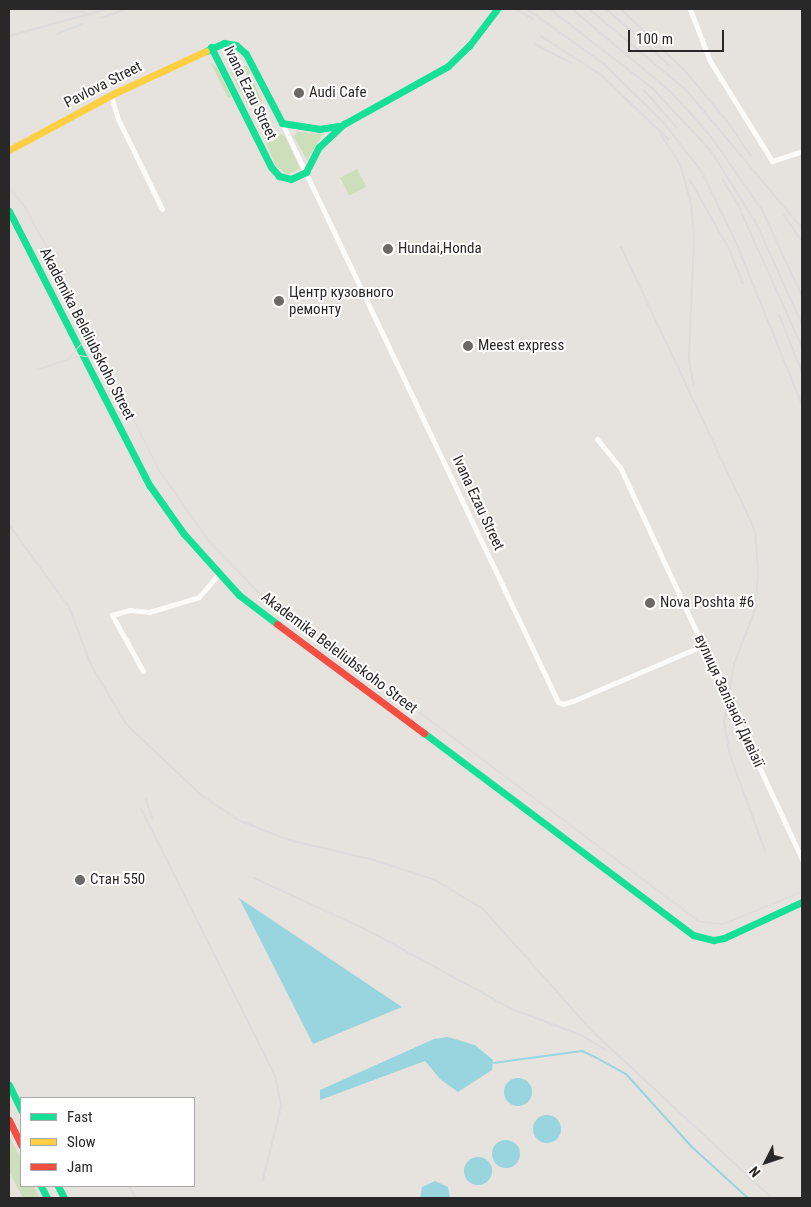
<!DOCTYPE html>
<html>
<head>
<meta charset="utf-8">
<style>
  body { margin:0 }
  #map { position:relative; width:811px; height:1207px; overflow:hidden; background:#e6e2de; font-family:"Roboto Condensed",sans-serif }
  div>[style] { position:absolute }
  .green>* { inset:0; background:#cddeba; transform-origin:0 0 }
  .water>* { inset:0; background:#99d5df }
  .round { border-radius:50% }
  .stream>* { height:2px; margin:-1px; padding:0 1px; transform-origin:1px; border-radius:1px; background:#99d5df }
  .street>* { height:5px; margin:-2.5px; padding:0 2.5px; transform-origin:2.5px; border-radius:2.5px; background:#fbfbfa }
  .fast>* { height:7px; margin:-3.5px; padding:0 3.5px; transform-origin:3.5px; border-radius:3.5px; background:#16e098 }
  .slow>* { height:7px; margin:-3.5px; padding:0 3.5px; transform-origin:3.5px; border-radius:3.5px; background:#ffcf43 }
  .jam>* { height:7px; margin:-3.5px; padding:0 3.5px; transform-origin:3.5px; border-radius:3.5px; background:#f24e42 }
  .tram>* { height:1px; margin:-0.5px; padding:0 0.5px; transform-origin:0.5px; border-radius:0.5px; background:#dcdcdd }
  .rail>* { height:2px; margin:-1px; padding:0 1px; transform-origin:1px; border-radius:1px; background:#dcdcdd }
  .dots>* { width:14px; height:14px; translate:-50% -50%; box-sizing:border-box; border:2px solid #fff; border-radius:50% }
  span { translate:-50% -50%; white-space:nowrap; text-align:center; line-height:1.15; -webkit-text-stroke:4px #fff; paint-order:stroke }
  .street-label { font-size:15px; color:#282828 }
  .poi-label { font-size:15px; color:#282828 }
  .left { translate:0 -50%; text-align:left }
  .frame { position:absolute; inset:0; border:10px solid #282828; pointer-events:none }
  .legend { position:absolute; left:20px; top:1097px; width:175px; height:90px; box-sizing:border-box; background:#fff; border:1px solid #a9a9a9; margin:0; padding:6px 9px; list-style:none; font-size:15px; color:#282828 }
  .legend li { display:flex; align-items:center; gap:10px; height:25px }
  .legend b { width:25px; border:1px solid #a9a9a9 }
  .north { position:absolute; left:741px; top:1137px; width:50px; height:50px; -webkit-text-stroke:4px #fff; paint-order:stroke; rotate:229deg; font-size:14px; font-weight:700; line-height:20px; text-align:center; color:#282828 }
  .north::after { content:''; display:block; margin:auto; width:18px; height:22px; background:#282828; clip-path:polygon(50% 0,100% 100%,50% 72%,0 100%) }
  .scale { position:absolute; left:628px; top:30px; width:96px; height:22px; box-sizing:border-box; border:2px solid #282828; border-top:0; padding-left:6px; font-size:15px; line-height:18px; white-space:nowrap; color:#282828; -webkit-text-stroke:4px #fff; paint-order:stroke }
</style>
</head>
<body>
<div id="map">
  <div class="green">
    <div style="clip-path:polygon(211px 63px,218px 69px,231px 97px,228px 98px)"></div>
    <div style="clip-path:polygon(247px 65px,262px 101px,256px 108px,247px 104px,231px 72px,235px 70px,240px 80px,248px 77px,243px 67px)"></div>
    <div style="clip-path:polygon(274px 132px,285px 136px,300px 169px,288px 174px,276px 167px,264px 137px,267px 135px,271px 142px,277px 139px)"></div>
    <div style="clip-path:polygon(297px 132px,323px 134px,307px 160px,294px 137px)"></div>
    <div style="left:357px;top:169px;width:20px;height:19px;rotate:63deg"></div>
    <div style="clip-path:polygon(9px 1135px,21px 1160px,21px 1186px,34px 1186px,40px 1198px,23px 1198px,9px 1171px)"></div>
  </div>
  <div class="water">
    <div style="clip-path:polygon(239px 898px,402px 1007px,313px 1044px)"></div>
    <div style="clip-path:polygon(448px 1037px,475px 1045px,493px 1060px,492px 1070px,458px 1092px,441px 1080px,425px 1061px,320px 1100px,320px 1090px,434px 1039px)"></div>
    <div class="round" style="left:504px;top:1078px;width:28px;height:28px"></div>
    <div class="round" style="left:533px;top:1115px;width:28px;height:28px"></div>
    <div class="round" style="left:492px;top:1140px;width:28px;height:28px"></div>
    <div class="round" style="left:464px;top:1157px;width:28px;height:28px"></div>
    <div style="clip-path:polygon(435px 1181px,448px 1187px,450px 1198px,420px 1198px,422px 1187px)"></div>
  </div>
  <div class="stream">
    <div style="left:494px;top:1063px;width:89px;rotate:-7.8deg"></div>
    <div style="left:582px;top:1051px;width:14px;rotate:25deg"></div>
    <div style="left:595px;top:1057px;width:35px;rotate:29deg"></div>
    <div style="left:626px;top:1074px;width:98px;rotate:47.9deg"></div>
    <div style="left:692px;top:1147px;width:76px;rotate:42.3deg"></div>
  </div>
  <div class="street">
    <div style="left:690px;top:9px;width:56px;rotate:69deg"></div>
    <div style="left:710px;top:61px;width:118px;rotate:58.2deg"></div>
    <div style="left:772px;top:161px;width:32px;rotate:-18deg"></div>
    <div style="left:111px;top:96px;width:24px;rotate:73deg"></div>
    <div style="left:118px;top:119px;width:100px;rotate:63.9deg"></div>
    <div style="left:282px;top:123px;width:641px;rotate:64.51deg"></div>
    <div style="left:558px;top:702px;width:5px;rotate:22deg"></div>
    <div style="left:563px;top:704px;width:10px;rotate:-17deg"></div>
    <div style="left:573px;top:701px;width:142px;rotate:-23.1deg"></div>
    <div style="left:597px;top:439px;width:36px;rotate:51deg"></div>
    <div style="left:620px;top:467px;width:432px;rotate:65.1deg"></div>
    <div style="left:143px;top:671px;width:64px;rotate:-119deg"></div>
    <div style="left:112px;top:615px;width:19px;rotate:-16deg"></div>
    <div style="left:130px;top:610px;width:19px;rotate:6deg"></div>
    <div style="left:149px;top:612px;width:52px;rotate:-16.7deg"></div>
    <div style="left:199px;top:597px;width:30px;rotate:-50deg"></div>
  </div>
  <div class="fast">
    <div style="left:211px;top:47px;width:134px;rotate:63.4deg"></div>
    <div style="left:271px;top:167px;width:12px;rotate:48deg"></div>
    <div style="left:279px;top:176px;width:12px;rotate:14deg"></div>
    <div style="left:291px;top:179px;width:17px;rotate:-25deg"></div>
    <div style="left:306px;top:172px;width:28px;rotate:-63deg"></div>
    <div style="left:319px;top:147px;width:34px;rotate:-43deg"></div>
    <div style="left:344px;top:124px;width:119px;rotate:-29.1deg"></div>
    <div style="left:448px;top:66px;width:29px;rotate:-44deg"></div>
    <div style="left:469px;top:46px;width:46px;rotate:-52.9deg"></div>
    <div style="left:206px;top:51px;width:20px;rotate:-24deg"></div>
    <div style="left:224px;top:43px;width:12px;rotate:9deg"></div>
    <div style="left:236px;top:45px;width:13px;rotate:42deg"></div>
    <div style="left:246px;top:54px;width:78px;rotate:62.4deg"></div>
    <div style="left:282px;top:123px;width:37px;rotate:9deg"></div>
    <div style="left:319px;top:129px;width:20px;rotate:-9deg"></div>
    <div style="left:9px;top:211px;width:309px;rotate:62.9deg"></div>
    <div style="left:150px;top:486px;width:59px;rotate:54.7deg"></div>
    <div style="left:184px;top:534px;width:82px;rotate:48deg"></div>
    <div style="left:239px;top:595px;width:48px;rotate:37.3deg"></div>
    <div style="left:424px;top:733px;width:336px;rotate:36.9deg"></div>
    <div style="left:693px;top:935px;width:21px;rotate:14deg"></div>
    <div style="left:713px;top:940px;width:11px;rotate:-10deg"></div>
    <div style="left:724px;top:938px;width:86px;rotate:-24.8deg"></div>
    <div style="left:9px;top:1085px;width:28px;rotate:64deg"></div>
    <div style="left:41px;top:1186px;width:13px;rotate:63deg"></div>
    <div style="left:58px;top:1186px;width:13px;rotate:63deg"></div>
  </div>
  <div class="slow">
    <div style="left:9px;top:150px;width:120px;rotate:-28.3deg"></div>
    <div style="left:115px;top:93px;width:100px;rotate:-24.8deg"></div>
  </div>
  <div class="jam">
    <div style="left:277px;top:624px;width:183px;rotate:36.6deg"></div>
    <div style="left:9px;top:1120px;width:28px;rotate:64deg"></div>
  </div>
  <div class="tram">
    <div style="left:9px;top:187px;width:24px;rotate:52deg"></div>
    <div style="left:24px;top:206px;width:48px;rotate:61.3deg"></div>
    <div style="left:47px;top:248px;width:247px;rotate:63.3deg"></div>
    <div style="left:158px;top:469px;width:85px;rotate:55deg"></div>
    <div style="left:207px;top:539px;width:71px;rotate:46.1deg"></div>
    <div style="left:256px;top:590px;width:553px;rotate:36.77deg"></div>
    <div style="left:699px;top:921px;width:23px;rotate:7deg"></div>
    <div style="left:722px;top:924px;width:87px;rotate:-22.4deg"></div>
    <div style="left:69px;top:357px;width:20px;rotate:-49deg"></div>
    <div style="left:82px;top:342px;width:17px;rotate:-93deg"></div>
    <div style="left:37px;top:369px;width:44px;rotate:-18.4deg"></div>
    <div style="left:79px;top:355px;width:19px;rotate:9deg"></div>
    <div style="left:98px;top:358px;width:8px;rotate:40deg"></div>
  </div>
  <div class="rail">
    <div style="left:515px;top:9px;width:21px;rotate:29deg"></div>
    <div style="left:527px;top:9px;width:95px;rotate:35.5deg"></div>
    <div style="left:604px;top:64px;width:83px;rotate:44.5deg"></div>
    <div style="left:663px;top:122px;width:63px;rotate:52deg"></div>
    <div style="left:702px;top:172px;width:76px;rotate:64.1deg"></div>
    <div style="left:735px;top:240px;width:178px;rotate:67.9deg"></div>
    <div style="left:550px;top:9px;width:129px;rotate:37.8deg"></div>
    <div style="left:652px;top:88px;width:86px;rotate:46.9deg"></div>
    <div style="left:711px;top:151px;width:87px;rotate:58.1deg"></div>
    <div style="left:757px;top:225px;width:109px;rotate:65.6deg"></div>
    <div style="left:572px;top:9px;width:129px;rotate:40deg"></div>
    <div style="left:671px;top:92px;width:57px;rotate:47.9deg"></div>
    <div style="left:709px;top:134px;width:93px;rotate:55.1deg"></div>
    <div style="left:762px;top:210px;width:95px;rotate:65.1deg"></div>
    <div style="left:589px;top:9px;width:126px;rotate:39.9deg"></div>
    <div style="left:686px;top:90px;width:180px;rotate:50deg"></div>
    <div style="left:606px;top:9px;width:55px;rotate:40.6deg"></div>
    <div style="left:621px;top:9px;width:91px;rotate:44.1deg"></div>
    <div style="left:686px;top:72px;width:64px;rotate:50.1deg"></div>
    <div style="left:727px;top:121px;width:42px;rotate:55.6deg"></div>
    <div style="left:57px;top:12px;width:29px"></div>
    <div style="left:101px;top:18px;width:27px;rotate:-20deg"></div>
    <div style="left:57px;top:34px;width:27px;rotate:-22deg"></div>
    <div style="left:9px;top:36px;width:103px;rotate:-15.3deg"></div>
    <div style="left:541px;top:36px;width:72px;rotate:33deg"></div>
    <div style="left:601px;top:75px;width:93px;rotate:43.7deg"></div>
    <div style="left:643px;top:41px;width:35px;rotate:43deg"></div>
    <div style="left:535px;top:44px;width:41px;rotate:27.8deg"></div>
    <div style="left:644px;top:90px;width:50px;rotate:49deg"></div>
    <div style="left:661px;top:135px;width:35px;rotate:57deg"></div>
    <div style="left:680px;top:164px;width:41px;rotate:74.2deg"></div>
    <div style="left:691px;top:203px;width:35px;rotate:85deg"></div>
    <div style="left:694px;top:238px;width:121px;rotate:92.4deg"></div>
    <div style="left:689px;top:359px;width:28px;rotate:80deg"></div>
    <div style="left:690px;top:180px;width:79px;rotate:60.5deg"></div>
    <div style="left:729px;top:249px;width:37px;rotate:68deg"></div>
    <div style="left:723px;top:180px;width:35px;rotate:59deg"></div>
    <div style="left:742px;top:214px;width:146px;rotate:65.7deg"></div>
    <div style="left:784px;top:215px;width:32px;rotate:56deg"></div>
    <div style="left:621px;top:247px;width:314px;rotate:64.7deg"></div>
    <div style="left:755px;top:531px;width:40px;rotate:85.7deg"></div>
    <div style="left:758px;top:571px;width:39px;rotate:94deg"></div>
    <div style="left:755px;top:610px;width:58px;rotate:111.3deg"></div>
    <div style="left:734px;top:664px;width:59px;rotate:99.8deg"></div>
    <div style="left:724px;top:722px;width:34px;rotate:80deg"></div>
    <div style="left:730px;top:755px;width:102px;rotate:70deg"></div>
    <div style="left:779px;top:315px;width:61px;rotate:68deg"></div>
    <div style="left:9px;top:525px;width:102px;rotate:53.8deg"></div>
    <div style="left:69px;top:607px;width:62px;rotate:69.2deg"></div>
    <div style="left:91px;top:665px;width:69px;rotate:59.3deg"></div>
    <div style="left:126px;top:724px;width:103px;rotate:43.4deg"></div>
    <div style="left:201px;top:795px;width:45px;rotate:34deg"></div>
    <div style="left:238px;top:820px;width:55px;rotate:21.4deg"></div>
    <div style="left:289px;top:840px;width:83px;rotate:13.2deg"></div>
    <div style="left:370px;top:859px;width:68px;rotate:17.9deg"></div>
    <div style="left:435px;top:880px;width:56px;rotate:31.1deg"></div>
    <div style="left:483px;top:909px;width:162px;rotate:48.2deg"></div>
    <div style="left:591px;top:1030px;width:247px;rotate:42.9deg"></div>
    <div style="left:146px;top:799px;width:21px;rotate:73deg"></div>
    <div style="left:141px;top:809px;width:298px;rotate:63.3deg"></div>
    <div style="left:275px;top:1075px;width:33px;rotate:79deg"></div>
    <div style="left:281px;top:1107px;width:75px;rotate:103.9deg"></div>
    <div style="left:254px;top:878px;width:127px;rotate:24.7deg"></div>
    <div style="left:369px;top:931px;width:165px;rotate:28.6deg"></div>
    <div style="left:514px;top:1010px;width:69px;rotate:20.3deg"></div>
    <div style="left:579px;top:1034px;width:31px;rotate:31deg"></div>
    <div style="left:129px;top:1186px;width:14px;rotate:60deg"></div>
  </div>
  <div class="dots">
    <div style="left:299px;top:93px;background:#6a6968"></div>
    <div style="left:388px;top:249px;background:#6a6968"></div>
    <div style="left:279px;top:301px;background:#6a6968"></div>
    <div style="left:468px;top:346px;background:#6a6968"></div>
    <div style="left:650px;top:603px;background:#6a6968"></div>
    <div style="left:80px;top:880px;background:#6a6968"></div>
  </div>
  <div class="street-label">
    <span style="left:103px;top:85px;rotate:-27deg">Pavlova Street</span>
    <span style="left:250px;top:93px;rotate:64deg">Ivana Ezau Street</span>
    <span style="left:87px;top:334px;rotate:63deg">Akademika Beleliubskoho Street</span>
    <span style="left:478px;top:503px;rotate:65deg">Ivana Ezau Street</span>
    <span style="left:339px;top:653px;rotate:37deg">Akademika Beleliubskoho Street</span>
    <span style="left:729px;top:701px;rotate:65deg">вулиця Залізної Дивізії</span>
  </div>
  <div class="poi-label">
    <span class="left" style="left:309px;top:93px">Audi Cafe</span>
    <span class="left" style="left:398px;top:249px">Hundai,Honda</span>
    <span class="left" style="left:289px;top:301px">Центр кузовного<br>ремонту</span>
    <span class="left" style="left:478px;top:346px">Meest express</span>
    <span class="left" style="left:660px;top:603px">Nova Poshta #6</span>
    <span class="left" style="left:90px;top:880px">Стан 550</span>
  </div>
  <div class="frame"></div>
  <ul class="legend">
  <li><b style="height:6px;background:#16e098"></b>Fast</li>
  <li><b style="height:6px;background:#ffcf43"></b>Slow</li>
  <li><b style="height:6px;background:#f24e42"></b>Jam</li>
  </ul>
  <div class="north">N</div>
  <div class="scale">100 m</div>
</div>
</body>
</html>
